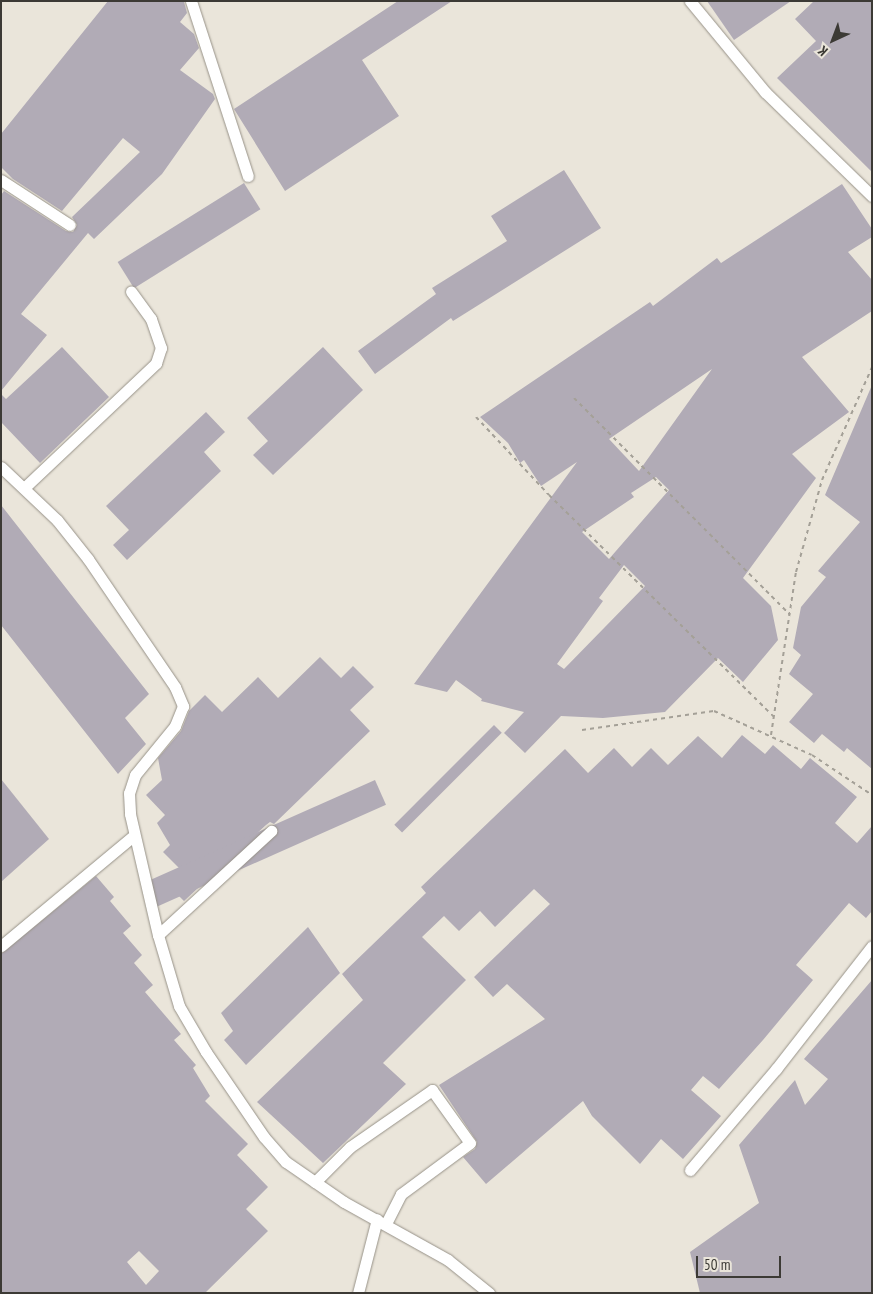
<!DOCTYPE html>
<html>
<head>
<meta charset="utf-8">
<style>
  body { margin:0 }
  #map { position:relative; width:873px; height:1294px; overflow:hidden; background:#eae5da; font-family:"PT Sans Narrow",sans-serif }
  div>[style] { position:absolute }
  .building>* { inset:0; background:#b1abb6; transform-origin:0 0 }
  .path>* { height:2px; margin-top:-1px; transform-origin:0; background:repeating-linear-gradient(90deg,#a4a097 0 4px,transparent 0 8px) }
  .roads { filter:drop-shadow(0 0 1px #979288) drop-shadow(0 0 1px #979288) }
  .minor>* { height:11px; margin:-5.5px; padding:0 5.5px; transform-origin:5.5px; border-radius:5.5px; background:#fff }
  span { translate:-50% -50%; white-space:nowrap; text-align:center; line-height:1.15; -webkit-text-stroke:5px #eae5da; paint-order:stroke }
  .frame { position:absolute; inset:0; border:2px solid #3c3a35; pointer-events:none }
  .north { position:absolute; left:808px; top:15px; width:50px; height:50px; -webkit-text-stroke:4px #eae5da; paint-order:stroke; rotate:223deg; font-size:14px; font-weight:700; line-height:20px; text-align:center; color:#3c3a35 }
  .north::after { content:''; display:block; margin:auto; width:18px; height:22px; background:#3c3a35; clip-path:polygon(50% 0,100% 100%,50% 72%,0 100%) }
  .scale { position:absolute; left:696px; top:1256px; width:85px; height:22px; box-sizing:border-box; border:2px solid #3c3a35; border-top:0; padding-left:6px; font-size:15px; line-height:18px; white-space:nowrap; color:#3c3a35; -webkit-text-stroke:4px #eae5da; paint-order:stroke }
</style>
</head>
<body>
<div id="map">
  <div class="building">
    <div style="clip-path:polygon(108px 1px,184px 2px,187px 13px,180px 22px,194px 34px,199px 48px,180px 70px,213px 94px,215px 99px,162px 174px,94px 239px,88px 233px,21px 314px,47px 335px,1px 391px,1px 195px,4px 191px,66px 231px,73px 232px,77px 225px,72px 217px,140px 152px,123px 138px,62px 211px,13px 179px,1px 167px,1px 134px)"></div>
    <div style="clip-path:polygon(398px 1px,452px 1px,362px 60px,399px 116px,285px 191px,234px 109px)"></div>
    <div style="clip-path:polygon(707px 1px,791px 1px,734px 40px)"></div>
    <div style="clip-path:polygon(814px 1px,872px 1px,872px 172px,777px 78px,816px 41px,795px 19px)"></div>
    <div style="clip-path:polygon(564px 170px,601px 228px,453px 321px,451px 318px,375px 374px,358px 351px,436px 294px,432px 288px,507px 241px,491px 216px)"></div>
    <div style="left:244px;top:183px;width:31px;height:149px;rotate:58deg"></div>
    <div style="clip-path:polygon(evenodd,842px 184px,872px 229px,872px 237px,848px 252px,872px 280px,872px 311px,802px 357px,849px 412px,792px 454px,816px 478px,743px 578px,771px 606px,778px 640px,743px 682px,718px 658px,665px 712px,603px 718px,561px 716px,525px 753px,504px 733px,524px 712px,481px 701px,482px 699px,456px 680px,447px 692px,414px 684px,577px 462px,541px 486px,524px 460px,520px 463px,508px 443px,480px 417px,650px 302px,653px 306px,717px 258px,721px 263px,842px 184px,712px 369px,639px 471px,609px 439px,712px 369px,842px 184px,656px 477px,669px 490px,609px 559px,582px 532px,634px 497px,631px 493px,656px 477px,842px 184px,624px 565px,645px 586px,564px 669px,557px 664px,603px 601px,599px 598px,624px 565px)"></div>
    <div style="clip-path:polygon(62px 347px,109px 397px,40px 463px,1px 422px,1px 394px,6px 399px)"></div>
    <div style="clip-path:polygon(323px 347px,363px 390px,273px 475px,253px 455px,268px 441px,247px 418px)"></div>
    <div style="clip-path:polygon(872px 385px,872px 769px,847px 748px,844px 752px,822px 734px,814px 743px,789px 722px,813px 694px,789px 674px,801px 655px,793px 648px,801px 607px,826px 577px,818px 571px,860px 522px,825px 495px)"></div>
    <div style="clip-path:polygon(206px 412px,225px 432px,204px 452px,221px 471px,127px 560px,113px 545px,129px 530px,106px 506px)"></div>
    <div style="clip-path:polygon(1px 505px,149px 694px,125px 718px,146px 744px,118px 774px,1px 625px)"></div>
    <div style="clip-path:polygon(320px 657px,341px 678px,353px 666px,374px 687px,350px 710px,370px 731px,274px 824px,270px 822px,266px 825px,184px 901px,169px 886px,184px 873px,163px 852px,170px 845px,157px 823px,165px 815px,146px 795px,162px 780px,158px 758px,181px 731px,189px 711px,205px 695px,222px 712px,258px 677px,278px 698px)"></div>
    <div style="left:494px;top:725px;width:11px;height:141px;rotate:45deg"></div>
    <div style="clip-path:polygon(742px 735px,765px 754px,773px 745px,801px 769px,810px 758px,857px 797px,835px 823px,857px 843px,872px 826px,872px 911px,866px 918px,849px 903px,796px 965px,813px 980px,763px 1040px,719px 1089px,703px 1076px,691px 1090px,721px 1116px,683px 1159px,661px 1139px,640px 1164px,592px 1116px,583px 1101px,486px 1184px,463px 1157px,475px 1149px,477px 1142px,439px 1085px,545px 1019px,507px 984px,493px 997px,474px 977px,550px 904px,534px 889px,495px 927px,480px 911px,459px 931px,444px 916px,422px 937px,466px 980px,383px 1063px,406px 1084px,323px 1163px,257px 1102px,363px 1000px,342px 974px,426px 893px,421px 887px,565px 749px,588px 773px,614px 748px,632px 767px,651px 748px,668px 765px,698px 736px,722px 758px)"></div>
    <div style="clip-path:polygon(1px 779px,49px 839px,1px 882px)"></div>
    <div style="left:375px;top:780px;width:27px;height:254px;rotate:66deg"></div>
    <div style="clip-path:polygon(evenodd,96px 876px,114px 897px,110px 901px,131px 926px,123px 933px,142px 955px,134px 963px,153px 985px,145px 992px,181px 1034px,174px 1040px,196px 1065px,193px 1068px,210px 1096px,205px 1101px,248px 1144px,237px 1155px,268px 1187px,246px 1209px,268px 1231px,205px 1293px,1px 1293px,1px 954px,96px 876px,139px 1251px,159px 1271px,146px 1285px,127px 1262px,139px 1251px)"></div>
    <div style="clip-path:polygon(308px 927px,340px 973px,246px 1065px,224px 1040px,233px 1031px,221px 1013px)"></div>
    <div style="clip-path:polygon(872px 980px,872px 1293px,700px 1293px,690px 1252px,759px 1203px,739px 1145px,795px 1080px,805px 1105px,828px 1079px,804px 1059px)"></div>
  </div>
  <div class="path">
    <div style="left:574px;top:398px;width:306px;rotate:45.1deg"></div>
    <div style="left:476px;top:417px;width:107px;rotate:46.9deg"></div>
    <div style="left:549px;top:495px;width:316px;rotate:44.6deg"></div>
    <div style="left:582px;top:730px;width:133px;rotate:-8.2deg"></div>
    <div style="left:714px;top:711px;width:107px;rotate:24.2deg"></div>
    <div style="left:812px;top:755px;width:72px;rotate:33.7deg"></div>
    <div style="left:771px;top:735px;width:165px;rotate:-81.3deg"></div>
    <div style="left:796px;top:572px;width:96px;rotate:-74.2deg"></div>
    <div style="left:822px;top:480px;width:124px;rotate:-66.1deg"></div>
  </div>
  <div class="roads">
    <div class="minor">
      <div style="left:191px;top:1px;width:184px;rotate:72deg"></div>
      <div style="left:690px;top:1px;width:118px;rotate:50.5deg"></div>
      <div style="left:765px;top:92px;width:149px;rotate:44.2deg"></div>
      <div style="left:1px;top:180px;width:82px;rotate:33.1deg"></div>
      <div style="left:1px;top:467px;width:77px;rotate:43.4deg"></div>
      <div style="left:57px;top:520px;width:50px;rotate:51.5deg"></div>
      <div style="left:88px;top:559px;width:155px;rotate:55.8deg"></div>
      <div style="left:175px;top:687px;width:21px;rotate:67deg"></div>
      <div style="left:183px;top:706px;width:22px;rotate:112deg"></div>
      <div style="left:175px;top:726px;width:63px;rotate:129.2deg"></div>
      <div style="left:135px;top:775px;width:19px;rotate:108deg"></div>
      <div style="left:129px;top:793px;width:21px;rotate:87deg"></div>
      <div style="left:130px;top:814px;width:124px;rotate:77deg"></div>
      <div style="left:158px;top:935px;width:74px;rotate:73.5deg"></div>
      <div style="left:179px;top:1006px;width:53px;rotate:59.6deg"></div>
      <div style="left:206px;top:1052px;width:103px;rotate:55.7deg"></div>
      <div style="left:264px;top:1137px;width:33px;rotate:49deg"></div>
      <div style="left:286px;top:1162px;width:70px;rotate:34.6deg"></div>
      <div style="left:344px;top:1202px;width:119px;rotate:29.1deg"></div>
      <div style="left:448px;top:1260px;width:53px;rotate:38.8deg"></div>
      <div style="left:24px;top:488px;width:182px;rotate:-43.4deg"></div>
      <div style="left:156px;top:363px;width:16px;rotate:-72deg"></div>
      <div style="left:161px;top:348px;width:31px;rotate:-109deg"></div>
      <div style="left:151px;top:319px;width:34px;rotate:-126deg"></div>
      <div style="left:158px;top:935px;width:154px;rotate:-42.6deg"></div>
      <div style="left:1px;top:946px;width:172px;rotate:-39.8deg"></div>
      <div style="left:690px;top:1170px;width:133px;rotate:-49.6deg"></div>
      <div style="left:776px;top:1069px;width:156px;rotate:-52deg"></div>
      <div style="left:315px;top:1182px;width:49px;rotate:-45deg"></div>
      <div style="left:350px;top:1147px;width:100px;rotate:-34.8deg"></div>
      <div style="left:432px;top:1090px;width:65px;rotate:54.4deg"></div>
      <div style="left:470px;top:1143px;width:86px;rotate:143.5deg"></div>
      <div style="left:401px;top:1194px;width:33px;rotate:117deg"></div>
      <div style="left:358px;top:1293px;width:76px;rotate:-75.6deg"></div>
    </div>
  </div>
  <div class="frame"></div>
  <div class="north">K</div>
  <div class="scale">50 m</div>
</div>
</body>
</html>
